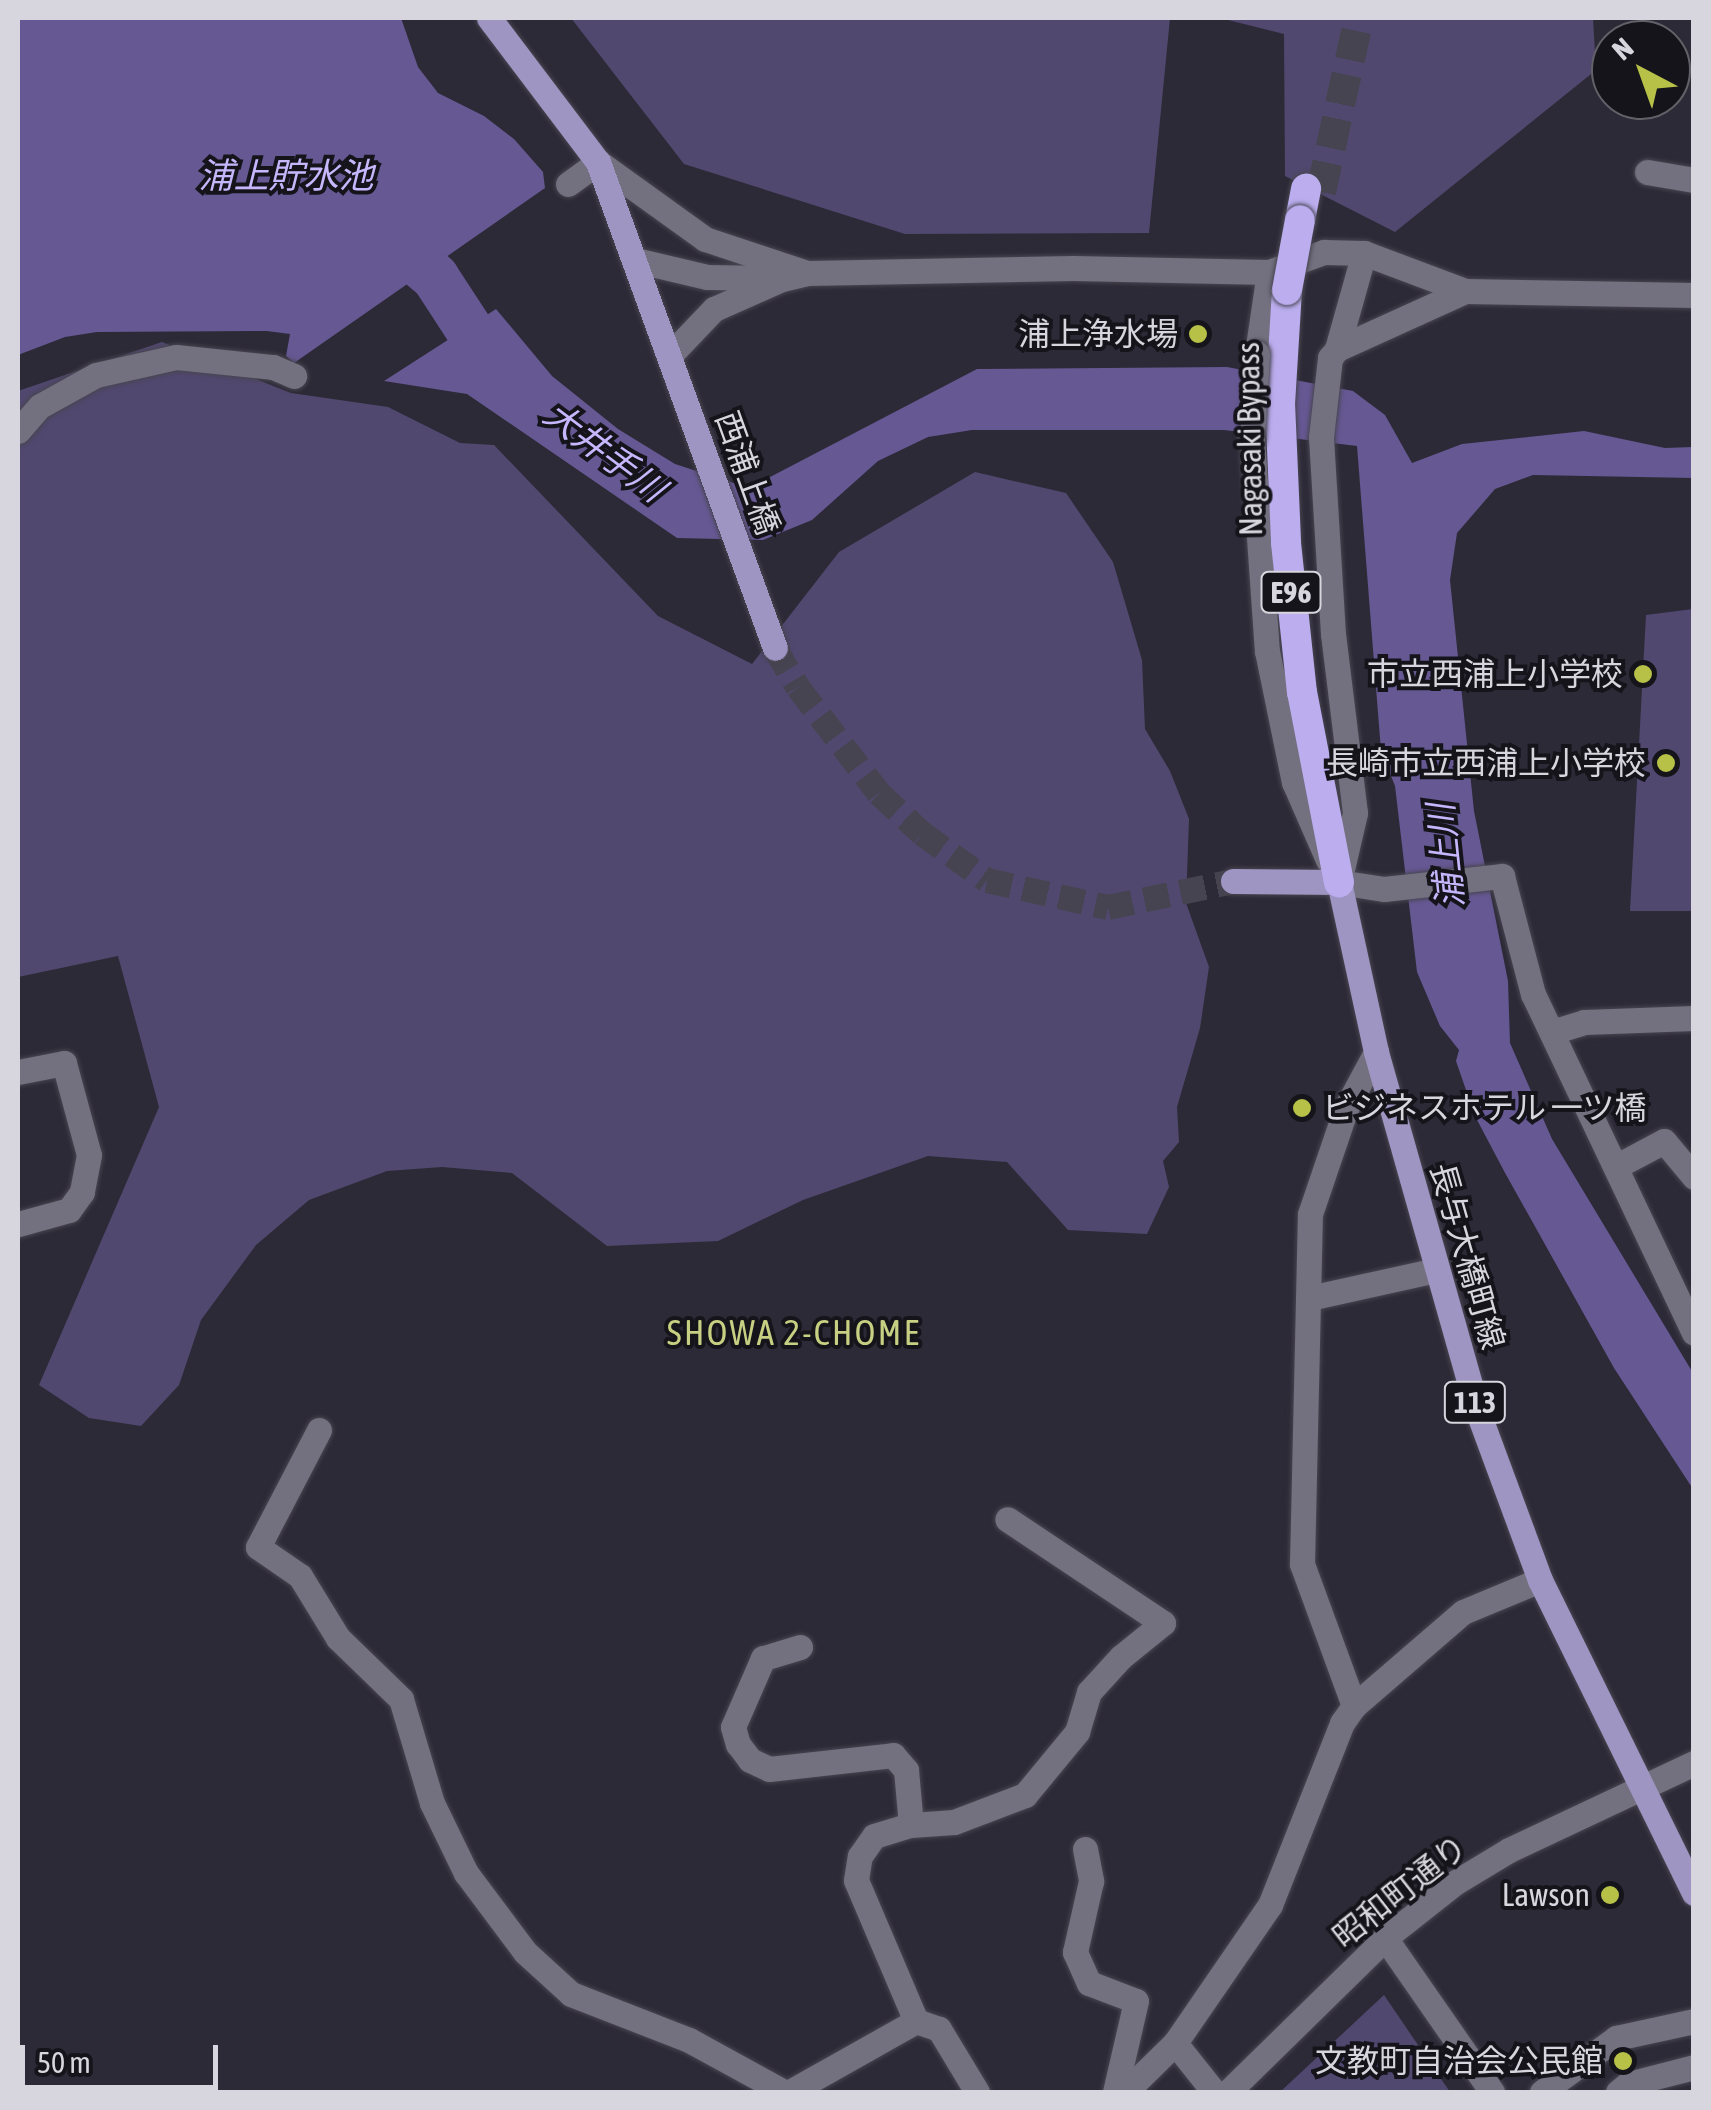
<!DOCTYPE html>
<html>
<head>
<meta charset="utf-8">
<style>
  body { margin:0 }
  #map { position:relative; width:1711px; height:2110px; overflow:hidden; background:#2d2a37; font-family:"Asap Condensed","Noto Sans JP",sans-serif }
  div>[style] { position:absolute }
  .green>* { inset:0; background:#51486f }
  .water>* { inset:0; background:#665893 }
  .river>* { height:48px; margin:-24px; padding:0 24px; transform-origin:24px; border-radius:24px; background:#665893 }
  .major-tunnel>* { height:25px; margin-top:-12.5px; transform-origin:0; background:repeating-linear-gradient(90deg,#464450 0 25px,transparent 0 37px) }
  .highway-tunnel>* { height:30px; margin-top:-15px; transform-origin:0; background:repeating-linear-gradient(90deg,#464450 0 30px,transparent 0 45px) }
  .roads { filter:drop-shadow(0 0 2px #474550) drop-shadow(0 0 2px #474550) }
  .minor>* { height:25px; margin:-12.5px; padding:0 12.5px; transform-origin:12.5px; border-radius:12.5px; background:#73707f }
  .major>* { height:25px; margin:-12.5px; padding:0 12.5px; transform-origin:12.5px; border-radius:12.5px; background:#9e95c2 }
  .highway>* { height:30px; margin:-15px; padding:0 15px; transform-origin:15px; border-radius:15px; background:#bbadee }
  .bridges { filter:drop-shadow(0 0 2px #474550) drop-shadow(0 0 2px #474550) }
  .minor-bridge>* { height:25px; margin:-12.5px; padding:0 12.5px; transform-origin:12.5px; border-radius:12.5px; background:#73707f }
  .highway-bridge>* { height:30px; margin:-15px; padding:0 15px; transform-origin:15px; border-radius:15px; background:#bbadee }
  .dots>* { width:28px; height:28px; translate:-50% -50%; box-sizing:border-box; border:5px solid #15141a; border-radius:50% }
  span { translate:-50% -50%; white-space:nowrap; text-align:center; line-height:1.15; -webkit-text-stroke:8px #15141a; paint-order:stroke }
  .shield-label span { padding:2px 8px; background:#15141a; border:2px solid; border-radius:8px; -webkit-text-stroke-width:0 }
  .shield-label { font-size:30px; color:#d7d5dd; font-weight:700 }
  .poi-label { font-size:32px; color:#d7d5dd }
  .right { translate:-100% -50%; text-align:right }
  .left { translate:0 -50%; text-align:left }
  .street-label { font-size:32px; color:#d7d5dd }
  .water-label { font-size:35px; color:#c6b7fd; font-style:italic }
  .neighbourhood-label { font-size:35px; color:#c7cf82; letter-spacing:2.5px }
  .frame { position:absolute; inset:0; border:20px solid #d7d5dd; pointer-events:none }
  .north { position:absolute; left:1591px; top:20px; width:100px; height:100px; box-sizing:border-box; background:#15141a; border:2px solid #636168; border-radius:50%; rotate:319deg; font-size:28px; font-weight:700; line-height:40px; text-align:center; color:#d7d5dd }
  .north::after { content:''; display:block; margin:auto; width:35px; height:45px; background:#b7c148; clip-path:polygon(50% 0,100% 100%,50% 72%,0 100%) }
  .scale { position:absolute; left:20px; top:2045px; width:198px; height:45px; box-sizing:border-box; border:5px solid #d7d5dd; border-top:0; padding-left:12px; font-size:30px; line-height:35px; white-space:nowrap; color:#d7d5dd; -webkit-text-stroke:8px #15141a; paint-order:stroke }
</style>
</head>
<body>
<div id="map">
  <div class="green">
    <div style="clip-path:polygon(571px 18px,1170px 18px,1149px 233px,905px 234px,684px 164px)"></div>
    <div style="clip-path:polygon(1220px 18px,1593px 18px,1596px 70px,1395px 232px,1285px 176px,1284px 34px)"></div>
    <div style="clip-path:polygon(162px 342px,291px 393px,388px 407px,460px 443px,494px 445px,658px 616px,752px 664px,839px 552px,975px 472px,1066px 493px,1113px 562px,1142px 660px,1145px 729px,1170px 771px,1189px 819px,1186px 903px,1209px 967px,1200px 1028px,1177px 1107px,1179px 1142px,1163px 1161px,1169px 1187px,1147px 1234px,1068px 1230px,1007px 1162px,928px 1156px,803px 1200px,718px 1241px,607px 1246px,512px 1173px,442px 1167px,387px 1171px,309px 1200px,256px 1245px,201px 1320px,179px 1385px,141px 1426px,89px 1418px,39px 1385px,159px 1107px,118px 956px,18px 977px,18px 391px)"></div>
    <div style="clip-path:polygon(1693px 609px,1693px 911px,1630px 911px,1646px 615px)"></div>
    <div style="clip-path:polygon(1384px 1995px,1450px 2092px,1280px 2092px)"></div>
  </div>
  <div class="water">
    <div style="clip-path:polygon(18px 18px,401px 18px,418px 67px,438px 93px,484px 116px,514px 139px,543px 172px,545px 188px,294px 363px,286px 356px,290px 334px,267px 331px,97px 332px,65px 337px,18px 355px)"></div>
    <div style="clip-path:polygon(496px 309px,552px 376px,618px 429px,675px 464px,749px 488px,977px 369px,1227px 367px,1353px 391px,1385px 415px,1412px 463px,1462px 444px,1584px 431px,1665px 448px,1693px 447px,1693px 478px,1533px 475px,1495px 489px,1457px 533px,1450px 580px,1474px 811px,1508px 981px,1510px 1043px,1552px 1139px,1693px 1373px,1693px 1489px,1614px 1368px,1504px 1171px,1475px 1116px,1456px 1061px,1459px 1050px,1440px 1026px,1417px 972px,1395px 786px,1381px 751px,1357px 446px,1224px 430px,972px 430px,928px 437px,878px 461px,812px 520px,763px 540px,677px 538px,467px 394px,384px 381px)"></div>
  </div>
  <div class="river">
    <div style="left:378px;top:229px;width:75px;rotate:40.1deg"></div>
    <div style="left:435px;top:277px;width:79px;rotate:56.9deg"></div>
    <div style="left:478px;top:343px;width:45px;rotate:45deg"></div>
  </div>
  <div class="major-tunnel">
    <div style="left:775px;top:648px;width:45px;rotate:59.5deg"></div>
    <div style="left:798px;top:687px;width:133px;rotate:52.6deg"></div>
    <div style="left:879px;top:793px;width:59px;rotate:42.9deg"></div>
    <div style="left:922px;top:833px;width:80px;rotate:35.9deg"></div>
    <div style="left:987px;top:880px;width:124px;rotate:12.6deg"></div>
    <div style="left:1108px;top:907px;width:128px;rotate:-11.7deg"></div>
  </div>
  <div class="highway-tunnel">
    <div style="left:1321px;top:192px;width:178px;rotate:-77.7deg"></div>
  </div>
  <div class="roads">
    <div class="minor">
      <div style="left:1647px;top:172px;width:48px;rotate:9.7deg"></div>
      <div style="left:568px;top:184px;width:37px;rotate:-36deg"></div>
      <div style="left:598px;top:162px;width:132px;rotate:35.7deg"></div>
      <div style="left:705px;top:239px;width:108px;rotate:18.4deg"></div>
      <div style="left:635px;top:260px;width:74px;rotate:13.3deg"></div>
      <div style="left:707px;top:277px;width:65px;rotate:0.9deg"></div>
      <div style="left:1337px;top:349px;width:141px;rotate:-24.4deg"></div>
      <div style="left:1257px;top:353px;width:82px;rotate:-81.6deg"></div>
      <div style="left:670px;top:355px;width:64px;rotate:-46.3deg"></div>
      <div style="left:714px;top:309px;width:74px;rotate:-23.8deg"></div>
      <div style="left:782px;top:279px;width:26px;rotate:-13deg"></div>
      <div style="left:807px;top:273px;width:266px;rotate:-1.1deg"></div>
      <div style="left:1073px;top:268px;width:196px;rotate:1.2deg"></div>
      <div style="left:1269px;top:272px;width:59px;rotate:-20deg"></div>
      <div style="left:1324px;top:252px;width:40px;rotate:1.4deg"></div>
      <div style="left:1364px;top:253px;width:108px;rotate:20.6deg"></div>
      <div style="left:1465px;top:291px;width:229px;rotate:1deg"></div>
      <div style="left:18px;top:431px;width:33px;rotate:-49deg"></div>
      <div style="left:40px;top:406px;width:64px;rotate:-29deg"></div>
      <div style="left:96px;top:375px;width:82px;rotate:-12.7deg"></div>
      <div style="left:176px;top:357px;width:98px;rotate:5.9deg"></div>
      <div style="left:273px;top:367px;width:23px;rotate:23deg"></div>
      <div style="left:1252px;top:438px;width:214px;rotate:86deg"></div>
      <div style="left:1267px;top:651px;width:134px;rotate:78.4deg"></div>
      <div style="left:1294px;top:782px;width:85px;rotate:66.4deg"></div>
      <div style="left:1340px;top:878px;width:67px;rotate:-77deg"></div>
      <div style="left:1355px;top:813px;width:180px;rotate:-97deg"></div>
      <div style="left:1333px;top:634px;width:197px;rotate:-93.5deg"></div>
      <div style="left:1321px;top:437px;width:80px;rotate:-83.5deg"></div>
      <div style="left:1330px;top:358px;width:11px;rotate:-52deg"></div>
      <div style="left:1337px;top:349px;width:100px;rotate:-74.3deg"></div>
      <div style="left:1339px;top:882px;width:46px;rotate:8.8deg"></div>
      <div style="left:1384px;top:889px;width:119px;rotate:-6.3deg"></div>
      <div style="left:1502px;top:876px;width:122px;rotate:75.3deg"></div>
      <div style="left:1533px;top:994px;width:375px;rotate:64.6deg"></div>
      <div style="left:1552px;top:1032px;width:34px;rotate:-17deg"></div>
      <div style="left:1584px;top:1022px;width:110px;rotate:-2.1deg"></div>
      <div style="left:18px;top:1072px;width:47px;rotate:-11.1deg"></div>
      <div style="left:64px;top:1063px;width:95px;rotate:74.8deg"></div>
      <div style="left:89px;top:1155px;width:38px;rotate:101deg"></div>
      <div style="left:82px;top:1192px;width:22px;rotate:126deg"></div>
      <div style="left:69px;top:1210px;width:53px;rotate:164.6deg"></div>
      <div style="left:1617px;top:1166px;width:53px;rotate:-28deg"></div>
      <div style="left:1664px;top:1141px;width:47px;rotate:50.2deg"></div>
      <div style="left:1309px;top:1298px;width:130px;rotate:-12.4deg"></div>
      <div style="left:319px;top:1430px;width:132px;rotate:117.5deg"></div>
      <div style="left:258px;top:1547px;width:51px;rotate:34.6deg"></div>
      <div style="left:300px;top:1576px;width:73px;rotate:58.5deg"></div>
      <div style="left:338px;top:1638px;width:88px;rotate:44.1deg"></div>
      <div style="left:401px;top:1699px;width:109px;rotate:73.4deg"></div>
      <div style="left:432px;top:1803px;width:78px;rotate:64.1deg"></div>
      <div style="left:466px;top:1873px;width:99px;rotate:53.2deg"></div>
      <div style="left:525px;top:1952px;width:62px;rotate:42.4deg"></div>
      <div style="left:571px;top:1994px;width:127px;rotate:21.3deg"></div>
      <div style="left:689px;top:2040px;width:108px;rotate:28.7deg"></div>
      <div style="left:800px;top:1647px;width:39px;rotate:163deg"></div>
      <div style="left:763px;top:1658px;width:75px;rotate:113.5deg"></div>
      <div style="left:733px;top:1727px;width:18px;rotate:74deg"></div>
      <div style="left:738px;top:1744px;width:20px;rotate:53deg"></div>
      <div style="left:750px;top:1760px;width:21px;rotate:25deg"></div>
      <div style="left:769px;top:1769px;width:125px;rotate:-6.4deg"></div>
      <div style="left:893px;top:1755px;width:20px;rotate:49deg"></div>
      <div style="left:906px;top:1770px;width:55px;rotate:84.8deg"></div>
      <div style="left:1354px;top:1706px;width:151px;rotate:-110.1deg"></div>
      <div style="left:1302px;top:1564px;width:350px;rotate:-88.7deg"></div>
      <div style="left:1310px;top:1214px;width:112px;rotate:-71.2deg"></div>
      <div style="left:1346px;top:1108px;width:64px;rotate:-61.8deg"></div>
      <div style="left:1085px;top:1849px;width:33px;rotate:79deg"></div>
      <div style="left:1091px;top:1881px;width:73px;rotate:102.7deg"></div>
      <div style="left:1075px;top:1952px;width:34px;rotate:66deg"></div>
      <div style="left:1089px;top:1983px;width:50px;rotate:21deg"></div>
      <div style="left:1136px;top:2001px;width:93px;rotate:103deg"></div>
      <div style="left:1385px;top:1938px;width:188px;rotate:55.2deg"></div>
      <div style="left:1175px;top:2043px;width:63px;rotate:51.5deg"></div>
      <div style="left:790px;top:2092px;width:145px;rotate:-29.4deg"></div>
      <div style="left:977px;top:2092px;width:74px;rotate:-121.1deg"></div>
      <div style="left:939px;top:2029px;width:24px;rotate:-161deg"></div>
      <div style="left:916px;top:2021px;width:153px;rotate:-113.1deg"></div>
      <div style="left:856px;top:1880px;width:24px;rotate:-81deg"></div>
      <div style="left:860px;top:1856px;width:24px;rotate:-55deg"></div>
      <div style="left:874px;top:1836px;width:39px;rotate:-17deg"></div>
      <div style="left:911px;top:1825px;width:43px;rotate:-4deg"></div>
      <div style="left:954px;top:1822px;width:76px;rotate:-20.8deg"></div>
      <div style="left:1025px;top:1795px;width:82px;rotate:-50.5deg"></div>
      <div style="left:1077px;top:1732px;width:42px;rotate:-73.3deg"></div>
      <div style="left:1089px;top:1692px;width:47px;rotate:-47.6deg"></div>
      <div style="left:1121px;top:1657px;width:54px;rotate:-39deg"></div>
      <div style="left:1163px;top:1623px;width:187px;rotate:-146.3deg"></div>
      <div style="left:1125px;top:2092px;width:70px;rotate:-44.4deg"></div>
      <div style="left:1175px;top:2043px;width:168px;rotate:-55.5deg"></div>
      <div style="left:1270px;top:1905px;width:196px;rotate:-68.4deg"></div>
      <div style="left:1342px;top:1723px;width:21px;rotate:-55deg"></div>
      <div style="left:1354px;top:1706px;width:144px;rotate:-40.8deg"></div>
      <div style="left:1463px;top:1612px;width:83px;rotate:-22.6deg"></div>
      <div style="left:1228px;top:2092px;width:220px;rotate:-44.4deg"></div>
      <div style="left:1385px;top:1938px;width:90px;rotate:-38.3deg"></div>
      <div style="left:1456px;top:1882px;width:62px;rotate:-31.1deg"></div>
      <div style="left:1509px;top:1850px;width:204px;rotate:-25.2deg"></div>
      <div style="left:1542px;top:2092px;width:92px;rotate:-36.1deg"></div>
      <div style="left:1616px;top:2038px;width:80px;rotate:-12.3deg"></div>
      <div style="left:1618px;top:2092px;width:13px;rotate:-39deg"></div>
      <div style="left:1628px;top:2084px;width:68px;rotate:-14.4deg"></div>
    </div>
    <div class="major">
      <div style="left:489px;top:18px;width:181px;rotate:52.9deg"></div>
      <div style="left:598px;top:162px;width:517px;rotate:69.99deg"></div>
      <div style="left:1233px;top:881px;width:106px;rotate:0.5deg"></div>
      <div style="left:1339px;top:882px;width:174px;rotate:77.7deg"></div>
      <div style="left:1376px;top:1052px;width:377px;rotate:74.2deg"></div>
      <div style="left:1479px;top:1415px;width:176px;rotate:69.7deg"></div>
      <div style="left:1540px;top:1580px;width:349px;rotate:63.8deg"></div>
    </div>
    <div class="highway">
      <div style="left:1300px;top:220px;width:32px;rotate:-79deg"></div>
      <div style="left:1287px;top:290px;width:113px;rotate:93.5deg"></div>
      <div style="left:1280px;top:403px;width:140px;rotate:87.5deg"></div>
      <div style="left:1286px;top:543px;width:150px;rotate:83.9deg"></div>
      <div style="left:1302px;top:692px;width:194px;rotate:79deg"></div>
    </div>
  </div>
  <div class="bridges">
    <div class="minor-bridge">
      <div style="left:1252px;top:438px;width:85px;rotate:-86.6deg"></div>
    </div>
    <div class="highway-bridge">
      <div style="left:1287px;top:290px;width:71px;rotate:-79.5deg"></div>
    </div>
  </div>
  <div class="dots">
    <div style="left:1198px;top:334px;background:#b7c148"></div>
    <div style="left:1643px;top:674px;background:#b7c148"></div>
    <div style="left:1666px;top:763px;background:#b7c148"></div>
    <div style="left:1302px;top:1108px;background:#b7c148"></div>
    <div style="left:1610px;top:1895px;background:#b7c148"></div>
    <div style="left:1623px;top:2061px;background:#b7c148"></div>
  </div>
  <div class="shield-label">
    <span style="left:1291px;top:592px">E96</span>
    <span style="left:1475px;top:1402px">113</span>
  </div>
  <div class="poi-label">
    <span class="right" style="left:1178px;top:334px">浦上浄水場</span>
    <span class="right" style="left:1623px;top:674px">市立西浦上小学校</span>
    <span class="right" style="left:1646px;top:763px">長崎市立西浦上小学校</span>
    <span class="left" style="left:1322px;top:1108px">ビジネスホテル 一ツ橋</span>
    <span class="right" style="left:1590px;top:1895px">Lawson</span>
    <span class="right" style="left:1603px;top:2061px">文教町自治会公民館</span>
  </div>
  <div class="street-label">
    <span style="left:1250px;top:439px;rotate:-91deg">Nagasaki Bypass</span>
    <span style="left:747px;top:473px;rotate:70deg">西浦上橋</span>
    <span style="left:1467px;top:1256px;rotate:74deg">長与大橋町線</span>
    <span style="left:1400px;top:1892px;rotate:-38deg">昭和町通り</span>
  </div>
  <div class="water-label">
    <span style="left:286px;top:175px">浦上貯水池</span>
    <span style="left:605px;top:451px;rotate:37deg">大井手川</span>
    <span style="left:1445px;top:856px;rotate:-96deg">浦上川</span>
  </div>
  <div class="neighbourhood-label">
    <span style="left:794px;top:1332px">SHOWA 2-CHOME</span>
  </div>
  <div class="frame"></div>
  <div class="north">N</div>
  <div class="scale">50 m</div>
</div>
</body>
</html>
